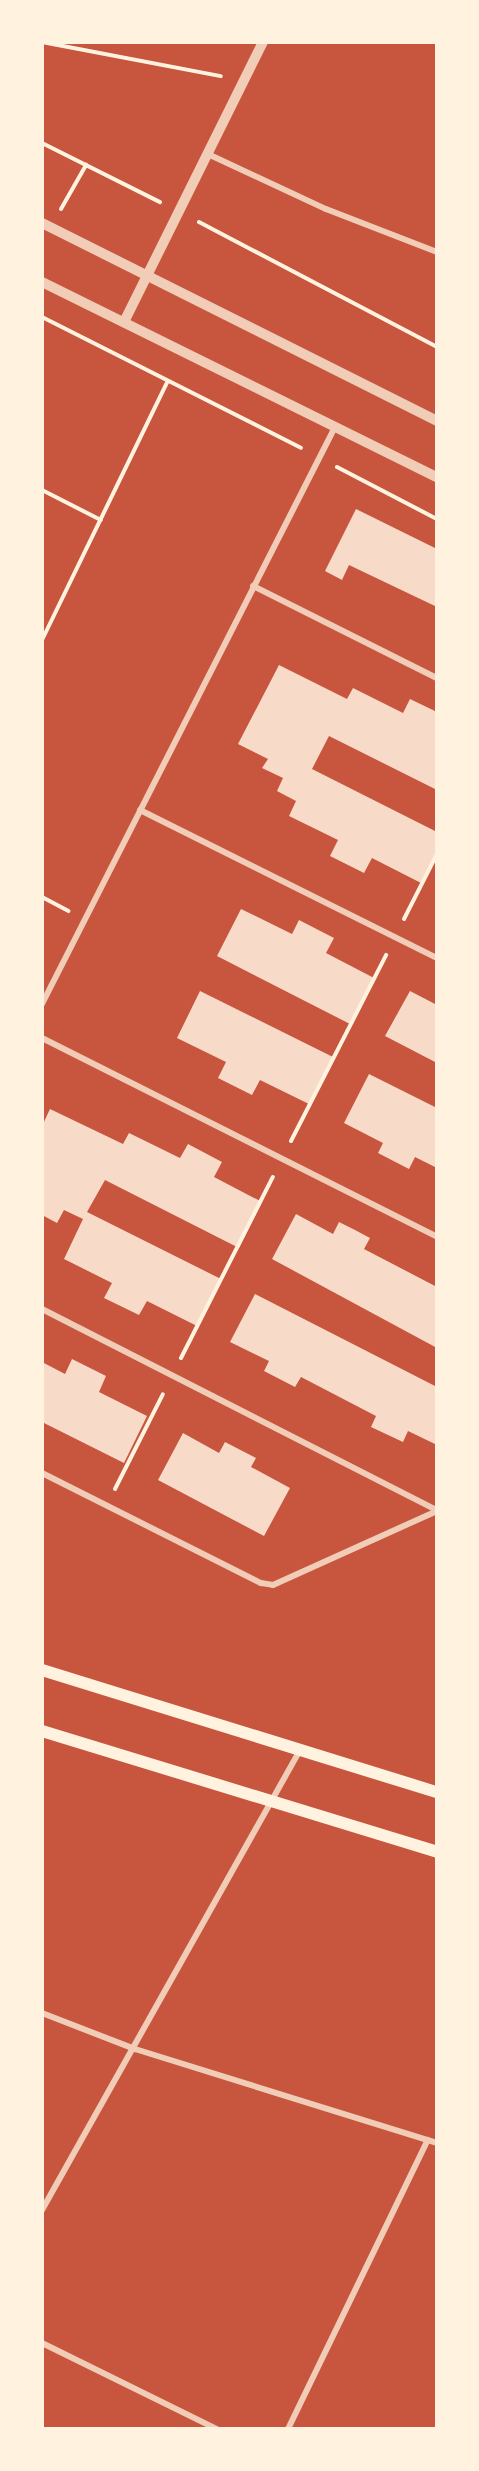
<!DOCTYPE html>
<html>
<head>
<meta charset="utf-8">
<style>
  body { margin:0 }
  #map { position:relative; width:479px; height:2471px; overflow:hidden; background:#c8553d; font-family:"Roboto Serif",serif }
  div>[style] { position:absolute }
  .building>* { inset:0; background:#f7dbc8 }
  .path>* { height:4px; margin:-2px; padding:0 2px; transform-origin:2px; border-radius:2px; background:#fff3e0 }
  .minor>* { height:6px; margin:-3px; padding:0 3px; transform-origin:3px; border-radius:3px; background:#f1ccb7 }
  .tertiary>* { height:10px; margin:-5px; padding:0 5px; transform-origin:5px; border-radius:5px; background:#f1ccb7 }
  .secondary>* { height:12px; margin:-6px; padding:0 6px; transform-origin:6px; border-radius:6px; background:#fff3e0 }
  span { translate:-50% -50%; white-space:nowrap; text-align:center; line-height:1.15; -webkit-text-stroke:4.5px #fff3e0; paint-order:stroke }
  .frame { position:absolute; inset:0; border:44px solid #fff3e0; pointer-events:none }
</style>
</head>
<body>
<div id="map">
  <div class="building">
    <div style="clip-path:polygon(356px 509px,437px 549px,437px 607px,349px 565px,342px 580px,325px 571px)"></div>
    <div style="clip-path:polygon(279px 665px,347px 699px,353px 688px,403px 713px,410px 699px,437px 712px,437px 790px,329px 736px,312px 769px,437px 832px,437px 855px,423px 884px,372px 858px,364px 873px,330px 856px,338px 840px,289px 816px,296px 801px,277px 791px,283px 778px,262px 768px,268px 759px,238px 744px)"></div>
    <div style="clip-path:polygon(241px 909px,292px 934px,299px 920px,334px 938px,326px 953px,374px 978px,350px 1024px,217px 956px)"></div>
    <div style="clip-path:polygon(200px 991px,335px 1058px,311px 1105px,260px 1080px,252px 1095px,218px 1078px,226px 1062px,177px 1038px)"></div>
    <div style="clip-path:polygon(410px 991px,437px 1005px,437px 1063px,385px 1036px)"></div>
    <div style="clip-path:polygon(369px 1074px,437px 1108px,437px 1168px,415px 1157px,409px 1169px,378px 1153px,383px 1143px,344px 1123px)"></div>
    <div style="clip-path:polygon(50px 1109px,123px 1144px,129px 1133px,180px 1158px,188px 1144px,222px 1162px,214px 1177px,262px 1202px,239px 1248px,105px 1180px,87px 1212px,221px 1279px,197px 1326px,147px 1301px,139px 1315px,104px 1298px,112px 1283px,64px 1259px,83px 1219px,64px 1210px,57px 1223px,42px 1215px,42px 1126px)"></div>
    <div style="clip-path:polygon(296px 1214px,333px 1234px,339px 1222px,355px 1230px,370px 1238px,364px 1249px,437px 1287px,437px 1348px,272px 1259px)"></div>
    <div style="clip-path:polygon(255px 1294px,437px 1387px,437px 1445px,408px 1431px,403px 1442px,371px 1427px,376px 1416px,301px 1377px,295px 1387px,264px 1371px,269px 1361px,230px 1342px)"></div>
    <div style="clip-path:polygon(72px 1359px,106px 1376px,99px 1392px,147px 1416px,124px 1463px,42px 1422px,42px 1362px,65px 1374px)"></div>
    <div style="clip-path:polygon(183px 1433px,219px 1453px,225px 1442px,256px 1458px,251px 1467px,290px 1488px,264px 1536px,158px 1480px)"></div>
  </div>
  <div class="path">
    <div style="left:42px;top:42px;width:182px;rotate:10.8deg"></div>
    <div style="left:42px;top:143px;width:132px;rotate:26.6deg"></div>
    <div style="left:61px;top:209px;width:51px;rotate:-60.4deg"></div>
    <div style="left:199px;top:222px;width:269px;rotate:27.7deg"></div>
    <div style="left:42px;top:317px;width:290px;rotate:26.8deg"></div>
    <div style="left:337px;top:467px;width:113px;rotate:27.5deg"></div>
    <div style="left:42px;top:490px;width:66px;rotate:27deg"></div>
    <div style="left:42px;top:640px;width:288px;rotate:-64.1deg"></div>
    <div style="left:42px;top:897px;width:30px;rotate:28deg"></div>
    <div style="left:404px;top:919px;width:73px;rotate:-63.1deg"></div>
    <div style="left:291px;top:1141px;width:209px;rotate:-62.9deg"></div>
    <div style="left:181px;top:1358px;width:203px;rotate:-63.1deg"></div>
    <div style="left:115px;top:1489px;width:106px;rotate:-63.2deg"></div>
  </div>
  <div class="minor">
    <div style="left:210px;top:155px;width:128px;rotate:25deg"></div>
    <div style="left:326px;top:209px;width:119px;rotate:21.2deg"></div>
    <div style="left:253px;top:586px;width:206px;rotate:26.6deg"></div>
    <div style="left:140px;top:810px;width:332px;rotate:26.5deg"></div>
    <div style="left:42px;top:1004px;width:647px;rotate:-63.08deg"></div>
    <div style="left:42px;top:1038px;width:442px;rotate:26.7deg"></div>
    <div style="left:42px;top:1309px;width:443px;rotate:27deg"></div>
    <div style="left:42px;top:1473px;width:245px;rotate:26.7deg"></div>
    <div style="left:261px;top:1583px;width:12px;rotate:9deg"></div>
    <div style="left:273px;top:1585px;width:180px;rotate:-24.3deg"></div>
    <div style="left:42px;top:2013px;width:100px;rotate:21.2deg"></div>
    <div style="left:135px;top:2049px;width:316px;rotate:17.3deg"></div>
    <div style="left:42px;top:2210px;width:527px;rotate:-60.71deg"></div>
    <div style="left:42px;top:2343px;width:195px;rotate:26.2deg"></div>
    <div style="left:288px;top:2429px;width:321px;rotate:-64.2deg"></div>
  </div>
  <div class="tertiary">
    <div style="left:42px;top:223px;width:442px;rotate:26.6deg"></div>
    <div style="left:42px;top:282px;width:441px;rotate:26.3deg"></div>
    <div style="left:124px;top:322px;width:313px;rotate:-63.6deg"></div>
  </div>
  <div class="secondary">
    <div style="left:42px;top:1670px;width:413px;rotate:17.2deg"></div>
    <div style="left:42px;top:1731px;width:413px;rotate:17deg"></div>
  </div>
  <div class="frame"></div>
</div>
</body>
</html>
